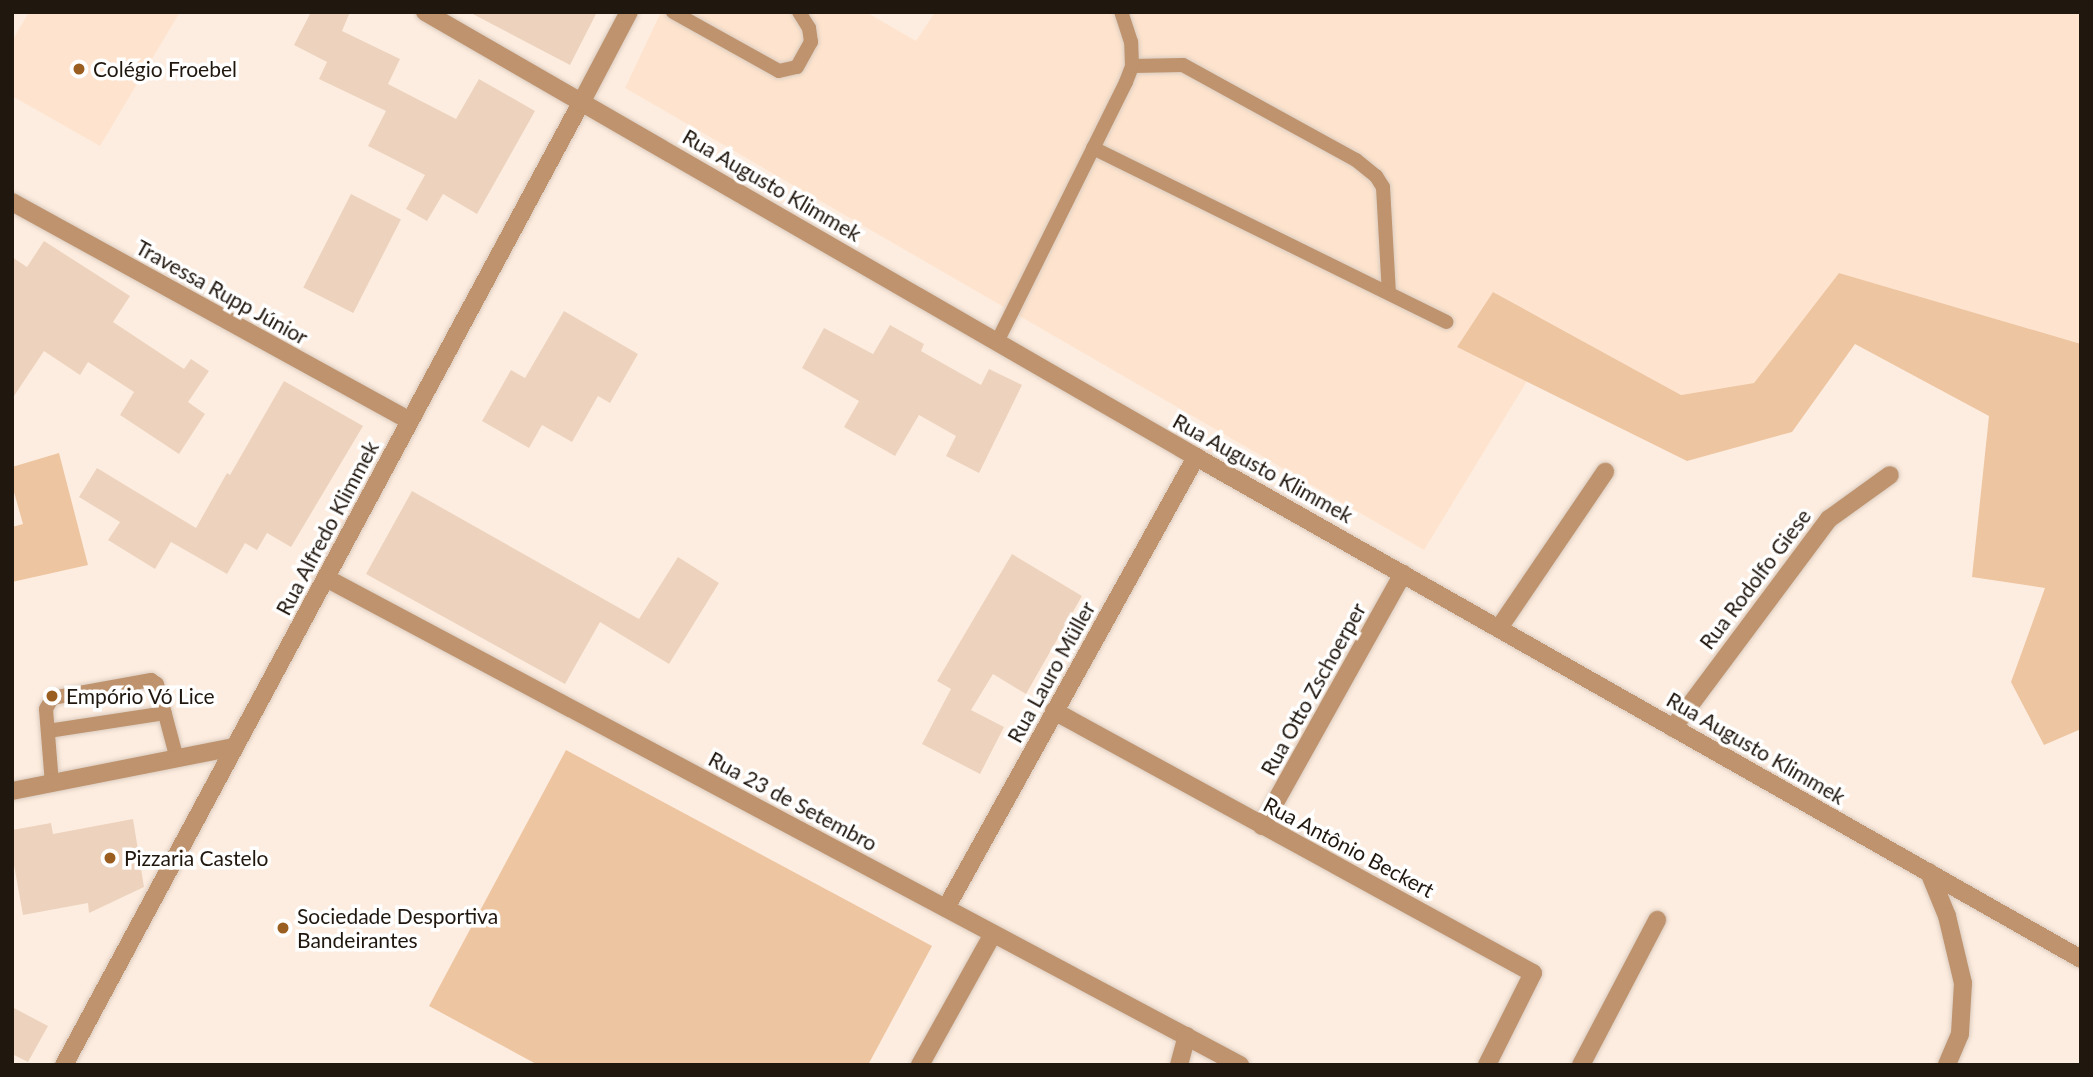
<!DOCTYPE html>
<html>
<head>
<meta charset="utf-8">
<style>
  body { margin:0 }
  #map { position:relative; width:2093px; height:1077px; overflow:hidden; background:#fdede0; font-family:Lato,sans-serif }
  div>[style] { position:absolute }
  .built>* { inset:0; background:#fee4ce }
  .green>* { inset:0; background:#eec5a1 }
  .building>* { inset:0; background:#edd3bd; transform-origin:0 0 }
  .roads { filter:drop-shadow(0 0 2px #dacbbf) drop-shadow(0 0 2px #dacbbf) }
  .service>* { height:14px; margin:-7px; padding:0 7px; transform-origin:7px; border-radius:7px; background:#be936d }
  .minor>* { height:18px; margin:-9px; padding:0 9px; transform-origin:9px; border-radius:9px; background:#be936d }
  .tertiary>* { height:18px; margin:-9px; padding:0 9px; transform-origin:9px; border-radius:9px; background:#be936d }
  .dots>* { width:19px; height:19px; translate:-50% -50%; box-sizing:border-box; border:4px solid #fff; border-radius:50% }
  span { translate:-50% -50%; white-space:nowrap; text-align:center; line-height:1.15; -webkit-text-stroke:7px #fff; paint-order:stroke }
  .poi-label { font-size:21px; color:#20170f }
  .left { translate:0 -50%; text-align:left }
  .street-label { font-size:21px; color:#20170f }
  .frame { position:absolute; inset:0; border:14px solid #20170f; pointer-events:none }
</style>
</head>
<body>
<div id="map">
  <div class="built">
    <div style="clip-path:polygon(29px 12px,180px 12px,100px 146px,12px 96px,12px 41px)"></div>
    <div style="clip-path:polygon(661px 12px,866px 12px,916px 41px,935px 12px,2081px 12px,2081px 344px,1839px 273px,1754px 383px,1681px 395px,1493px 292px,1457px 347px,1527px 381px,1424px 550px,625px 88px)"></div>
  </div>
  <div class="green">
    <div style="clip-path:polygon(1839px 273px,2081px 344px,2081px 729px,2044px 745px,2011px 682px,2045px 588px,1972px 577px,1989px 416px,1855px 344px,1792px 432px,1687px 461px,1457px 347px,1493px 292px,1681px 395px,1754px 383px)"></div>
    <div style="clip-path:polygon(59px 453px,88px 565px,12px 582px,12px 527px,23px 524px,12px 485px,12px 467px)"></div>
    <div style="clip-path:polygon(566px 750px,932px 946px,868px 1065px,538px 1065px,429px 1006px)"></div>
  </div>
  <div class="building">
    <div style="clip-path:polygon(311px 12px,350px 12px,342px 31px,400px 59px,388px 84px,456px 119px,479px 79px,535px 111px,477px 214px,443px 194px,427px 221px,406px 209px,425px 175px,368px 146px,386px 111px,319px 79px,327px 62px,294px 45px)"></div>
    <div style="clip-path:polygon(469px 12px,597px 12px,570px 65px)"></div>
    <div style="left:351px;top:194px;width:56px;height:105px;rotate:27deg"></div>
    <div style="clip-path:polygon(44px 241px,130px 296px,113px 322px,184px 369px,191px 359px,209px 371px,188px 402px,205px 414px,179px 454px,120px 415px,134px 392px,88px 362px,80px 375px,44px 351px,12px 399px,12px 257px,27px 267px)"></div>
    <div style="clip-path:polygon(564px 311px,638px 354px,610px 403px,598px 396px,572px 442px,542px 425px,529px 448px,482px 421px,511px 370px,525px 378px)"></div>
    <div style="clip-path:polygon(890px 325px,924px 344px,921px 351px,981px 385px,989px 369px,1022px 385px,979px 473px,946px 456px,956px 436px,919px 415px,895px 456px,844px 427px,859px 401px,802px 368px,824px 328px,873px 354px)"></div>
    <div style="clip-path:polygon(284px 381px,363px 426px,291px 547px,267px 533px,257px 550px,245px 543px,227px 574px,171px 542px,155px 569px,108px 540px,120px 522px,79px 497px,97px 468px,196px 528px,227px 473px,230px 475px)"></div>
    <div style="clip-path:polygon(412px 491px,639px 619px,678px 557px,719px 583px,669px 664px,600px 622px,565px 684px,366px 574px)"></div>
    <div style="clip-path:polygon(1012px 554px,1082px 596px,1026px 694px,993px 674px,971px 710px,1004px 727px,980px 774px,922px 744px,951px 689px,937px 681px)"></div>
    <div style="clip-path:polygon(133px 819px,144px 887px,89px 913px,88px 903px,23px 915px,12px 854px,12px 830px,51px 823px,53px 834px)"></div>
    <div style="clip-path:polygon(12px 1007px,48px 1026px,28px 1062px,12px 1054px)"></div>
  </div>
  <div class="roads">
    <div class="service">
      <div style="left:673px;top:12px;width:121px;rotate:29.1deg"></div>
      <div style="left:779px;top:71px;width:18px;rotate:-13deg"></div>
      <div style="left:797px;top:67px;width:29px;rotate:-61deg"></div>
      <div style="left:811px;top:42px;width:14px;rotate:-98deg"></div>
      <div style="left:809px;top:28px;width:19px;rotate:-122deg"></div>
      <div style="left:1132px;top:66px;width:51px;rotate:-1.1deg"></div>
      <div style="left:1183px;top:65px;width:197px;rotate:28.8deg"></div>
      <div style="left:1356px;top:160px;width:26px;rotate:39deg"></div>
      <div style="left:1376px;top:176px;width:13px;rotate:58deg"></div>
      <div style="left:1383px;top:187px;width:106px;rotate:86.8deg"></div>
      <div style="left:1093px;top:148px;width:394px;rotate:26.2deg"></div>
      <div style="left:997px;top:342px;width:290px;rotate:-63.6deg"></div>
      <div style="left:1126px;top:82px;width:17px;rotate:-69deg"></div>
      <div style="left:1132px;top:66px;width:24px;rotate:-92deg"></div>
      <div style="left:1131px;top:42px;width:32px;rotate:-108deg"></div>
      <div style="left:48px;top:731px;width:118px;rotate:-8.7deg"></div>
      <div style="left:52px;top:784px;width:75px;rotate:-94.6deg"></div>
      <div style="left:46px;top:709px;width:13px;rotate:-61deg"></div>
      <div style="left:52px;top:698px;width:101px;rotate:-10.3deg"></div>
      <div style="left:151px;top:680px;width:7px;rotate:34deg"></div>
      <div style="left:157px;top:684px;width:78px;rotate:75.1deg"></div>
    </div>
    <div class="minor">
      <div style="left:12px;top:202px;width:454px;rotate:28.8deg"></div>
      <div style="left:326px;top:578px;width:1036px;rotate:28.05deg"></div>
      <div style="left:1499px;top:628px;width:189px;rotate:-55.8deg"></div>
      <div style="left:1054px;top:711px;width:546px;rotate:28.68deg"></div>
      <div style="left:1533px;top:973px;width:103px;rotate:116.6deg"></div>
      <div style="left:1673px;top:728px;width:261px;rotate:-53.3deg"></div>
      <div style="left:1829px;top:519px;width:75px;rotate:-35.8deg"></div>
      <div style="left:12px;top:791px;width:227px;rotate:-11.2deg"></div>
      <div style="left:1262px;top:826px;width:289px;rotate:-60.8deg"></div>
      <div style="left:1929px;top:872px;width:48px;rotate:67.8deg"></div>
      <div style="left:1947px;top:916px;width:69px;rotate:76.6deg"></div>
      <div style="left:1963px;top:983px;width:51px;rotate:93.4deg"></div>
      <div style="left:1960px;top:1034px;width:34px;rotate:113deg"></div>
      <div style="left:946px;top:908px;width:516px;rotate:-61deg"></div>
      <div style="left:64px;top:1065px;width:1094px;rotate:-61.75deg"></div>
      <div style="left:920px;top:1065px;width:150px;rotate:-60.9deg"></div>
      <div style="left:1179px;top:1065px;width:30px;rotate:-75deg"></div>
      <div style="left:1581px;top:1065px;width:164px;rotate:-62.3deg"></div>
    </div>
    <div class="tertiary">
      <div style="left:425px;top:12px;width:890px;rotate:29.99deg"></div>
      <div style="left:1196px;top:457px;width:1017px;rotate:29.56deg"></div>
      <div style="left:582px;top:101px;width:101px;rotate:-62.2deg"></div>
    </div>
  </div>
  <div class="dots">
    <div style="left:79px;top:69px;background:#9a5e20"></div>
    <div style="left:52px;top:696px;background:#9a5e20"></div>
    <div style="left:110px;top:858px;background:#9a5e20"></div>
    <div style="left:283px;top:928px;background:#9a5e20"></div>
  </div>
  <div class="poi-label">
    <span class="left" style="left:93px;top:69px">Colégio Froebel</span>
    <span class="left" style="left:66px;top:696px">Empório Vó Lice</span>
    <span class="left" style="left:124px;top:858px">Pizzaria Castelo</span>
    <span class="left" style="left:297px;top:928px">Sociedade Desportiva<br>Bandeirantes</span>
  </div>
  <div class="street-label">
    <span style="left:772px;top:185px;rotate:30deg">Rua Augusto Klimmek</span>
    <span style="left:222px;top:292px;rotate:29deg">Travessa Rupp Júnior</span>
    <span style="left:1263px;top:468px;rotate:29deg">Rua Augusto Klimmek</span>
    <span style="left:327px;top:528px;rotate:-62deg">Rua Alfredo Klimmek</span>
    <span style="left:1755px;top:579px;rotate:-53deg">Rua Rodolfo Giese</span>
    <span style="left:1051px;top:672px;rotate:-61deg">Rua Lauro Müller</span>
    <span style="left:1313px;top:689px;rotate:-61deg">Rua Otto Zschoerper</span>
    <span style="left:1756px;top:748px;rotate:30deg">Rua Augusto Klimmek</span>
    <span style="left:793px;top:801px;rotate:28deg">Rua 23 de Setembro</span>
    <span style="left:1349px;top:847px;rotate:28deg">Rua Antônio Beckert</span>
  </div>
  <div class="frame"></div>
</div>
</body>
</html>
